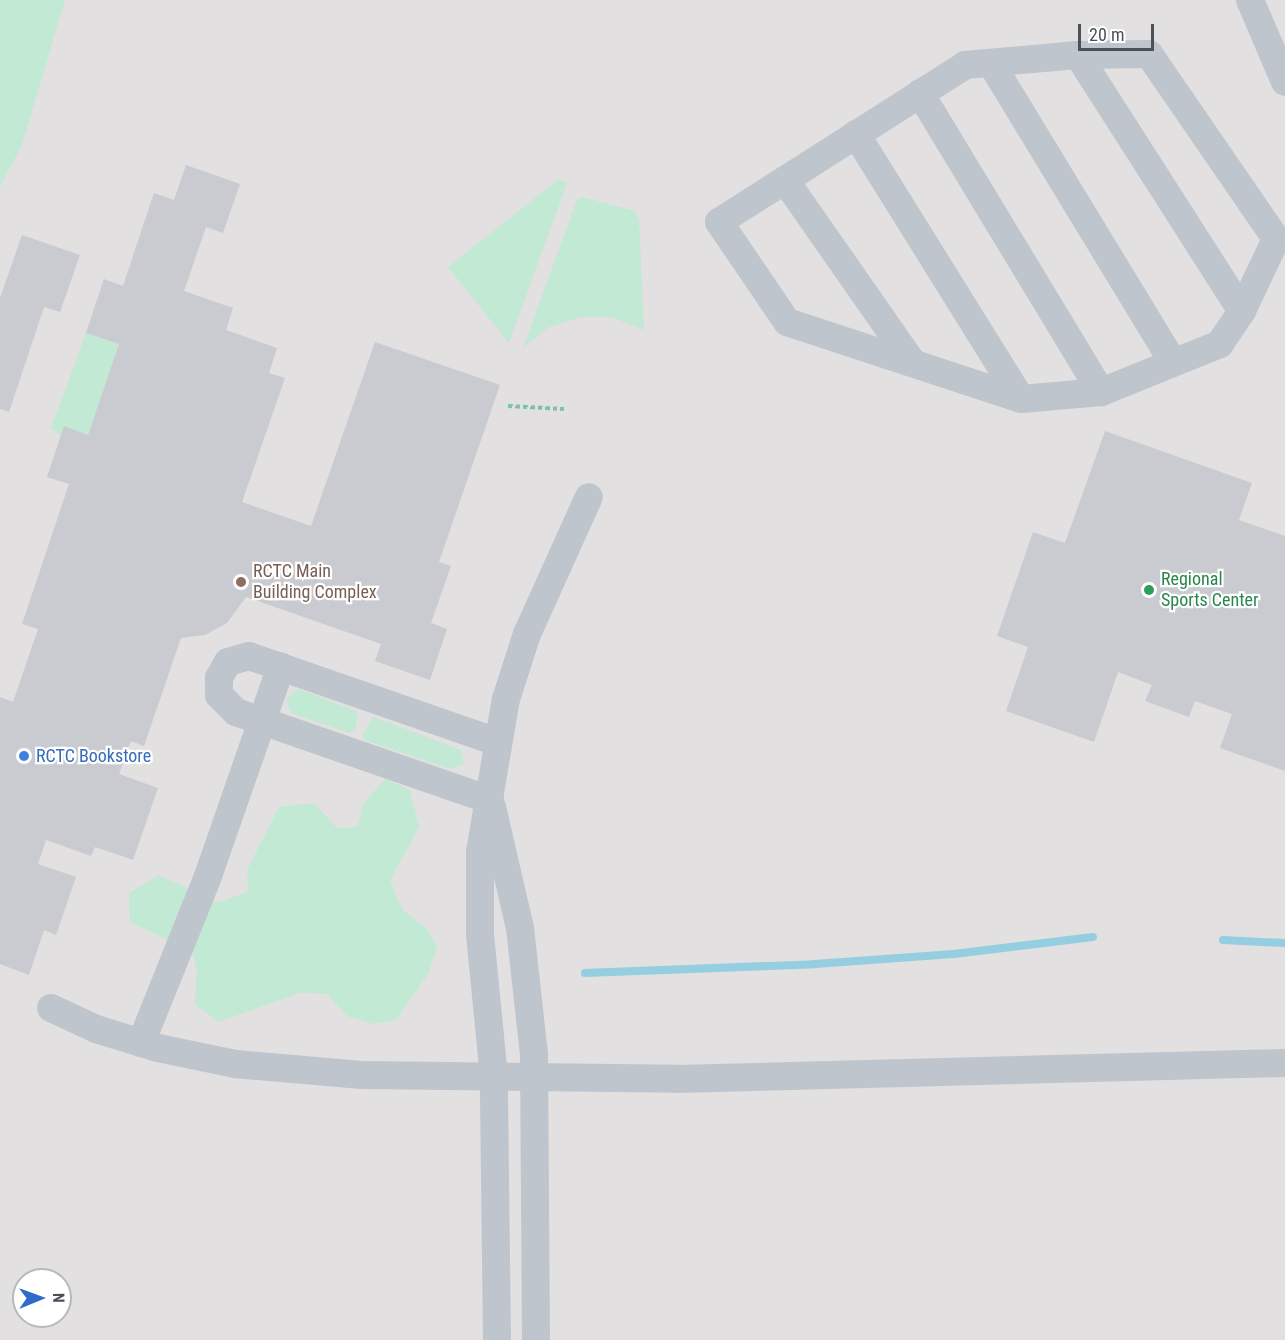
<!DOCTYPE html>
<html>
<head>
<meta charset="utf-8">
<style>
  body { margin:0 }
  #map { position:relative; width:1285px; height:1340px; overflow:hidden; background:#f1efef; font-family:"Roboto Condensed",sans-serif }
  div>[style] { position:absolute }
  .education>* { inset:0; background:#e2e0e0 }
  .green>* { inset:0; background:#c2e9d3 }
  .stream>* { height:8px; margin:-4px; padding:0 4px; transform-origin:4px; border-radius:4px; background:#95cde1 }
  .building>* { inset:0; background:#c9cbd1 }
  .path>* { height:4px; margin-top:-2px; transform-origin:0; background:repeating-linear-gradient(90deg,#7fc3a5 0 4.5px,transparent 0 7.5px) }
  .minor>* { height:28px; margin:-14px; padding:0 14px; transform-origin:14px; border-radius:14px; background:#bfc5cc }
  .dots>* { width:16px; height:16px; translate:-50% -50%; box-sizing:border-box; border:3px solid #fff; border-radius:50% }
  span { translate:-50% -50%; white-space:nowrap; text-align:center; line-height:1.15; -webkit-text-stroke:4.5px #fff; paint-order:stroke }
  .education-label { font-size:18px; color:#785e54 }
  .left { translate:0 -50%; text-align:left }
  .leisure-label { font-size:18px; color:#27864d }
  .shop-label { font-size:18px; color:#366cbe }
  .north { position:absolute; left:12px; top:1268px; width:60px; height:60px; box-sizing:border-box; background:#fff; border:2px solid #b6b9bd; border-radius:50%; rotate:89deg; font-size:16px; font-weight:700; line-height:24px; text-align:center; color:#49515a }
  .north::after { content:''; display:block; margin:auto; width:21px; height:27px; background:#306bca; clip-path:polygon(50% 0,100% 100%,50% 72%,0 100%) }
  .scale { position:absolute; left:1078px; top:24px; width:76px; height:27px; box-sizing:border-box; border:3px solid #49515a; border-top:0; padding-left:8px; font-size:18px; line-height:21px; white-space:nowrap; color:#49515a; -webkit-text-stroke:4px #fff; paint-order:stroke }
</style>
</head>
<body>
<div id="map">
  <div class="education">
    <div style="clip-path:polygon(evenodd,0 0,1285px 0,1285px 1340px,0 1340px,0 0,24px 1280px,60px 1280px,60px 1316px,24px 1316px,24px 1280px)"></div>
  </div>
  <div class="green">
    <div style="clip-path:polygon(0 0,65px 0,22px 145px,0 186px)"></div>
    <div style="clip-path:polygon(559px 179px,567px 183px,509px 343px,448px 267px)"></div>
    <div style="clip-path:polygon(582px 197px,635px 211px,639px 220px,644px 330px,611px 317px,581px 317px,549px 327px,523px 348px,577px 200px)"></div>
    <div style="clip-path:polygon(86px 333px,119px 344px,88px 435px,64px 427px,61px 436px,51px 428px)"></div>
    <div style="clip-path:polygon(298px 689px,358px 712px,355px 730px,349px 733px,291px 713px,286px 699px)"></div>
    <div style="clip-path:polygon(373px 717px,461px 750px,464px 764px,451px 769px,365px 740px,363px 734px)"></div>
    <div style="clip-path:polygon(385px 779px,410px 790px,419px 827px,390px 880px,402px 909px,427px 929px,437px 946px,428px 974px,396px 1020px,373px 1024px,347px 1016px,327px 994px,300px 993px,218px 1022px,195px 1004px,197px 970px,192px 951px,130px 922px,129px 893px,159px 875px,218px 903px,249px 891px,247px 870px,279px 807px,314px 803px,338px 829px,358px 826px,363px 804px)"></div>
  </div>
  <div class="stream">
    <div style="left:1223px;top:940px;width:62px;rotate:2.8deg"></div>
    <div style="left:585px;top:973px;width:230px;rotate:-2.2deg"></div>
    <div style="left:815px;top:964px;width:139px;rotate:-4.1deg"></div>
    <div style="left:954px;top:954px;width:140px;rotate:-7deg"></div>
  </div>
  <div class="building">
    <div style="clip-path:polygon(186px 165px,240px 184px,223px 233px,206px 227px,184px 291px,233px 308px,226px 330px,277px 348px,269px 373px,285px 378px,242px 502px,311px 526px,375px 342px,500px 385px,439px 562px,451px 566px,431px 623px,447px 629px,430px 680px,375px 661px,381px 644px,246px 597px,227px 623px,205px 635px,181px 638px,144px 746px,131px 741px,119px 774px,158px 788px,133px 860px,95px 847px,91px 856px,46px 840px,38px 864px,76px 877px,56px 935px,44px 930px,29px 975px,0 964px,0 697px,13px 702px,38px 629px,22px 624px,69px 484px,47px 477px,64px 426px,88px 435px,119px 344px,86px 333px,104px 279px,123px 286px,154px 193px,174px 200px)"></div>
    <div style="clip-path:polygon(22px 235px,80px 255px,60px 312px,44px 307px,9px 412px,0 409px,0 298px)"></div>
    <div style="clip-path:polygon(1105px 431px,1252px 483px,1239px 520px,1285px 536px,1285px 771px,1220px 748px,1232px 714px,1195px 701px,1189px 717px,1145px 701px,1152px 685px,1118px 672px,1094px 742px,1006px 711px,1028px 647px,997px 636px,1033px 532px,1065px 543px)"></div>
  </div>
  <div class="path">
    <div style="left:508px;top:406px;width:56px;rotate:3.1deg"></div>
  </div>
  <div class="minor">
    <div style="left:1250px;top:0;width:89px;rotate:66.9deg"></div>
    <div style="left:1149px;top:54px;width:224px;rotate:55.5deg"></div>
    <div style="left:1276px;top:239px;width:80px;rotate:115.3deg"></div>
    <div style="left:1242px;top:311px;width:40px;rotate:124deg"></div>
    <div style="left:1220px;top:344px;width:128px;rotate:158deg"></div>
    <div style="left:1101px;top:392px;width:80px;rotate:175deg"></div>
    <div style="left:1021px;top:399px;width:246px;rotate:-161.8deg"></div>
    <div style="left:787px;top:322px;width:121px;rotate:-124.2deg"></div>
    <div style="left:719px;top:222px;width:292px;rotate:-32.5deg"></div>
    <div style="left:965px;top:65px;width:113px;rotate:-5.1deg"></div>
    <div style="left:1078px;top:55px;width:71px;rotate:-0.8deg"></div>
    <div style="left:1078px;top:55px;width:304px;rotate:57.4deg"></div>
    <div style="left:991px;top:63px;width:350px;rotate:58.7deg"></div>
    <div style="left:920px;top:93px;width:350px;rotate:58.8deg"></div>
    <div style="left:856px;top:134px;width:312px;rotate:58.1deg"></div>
    <div style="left:785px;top:180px;width:222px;rotate:55.1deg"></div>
    <div style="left:490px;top:800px;width:269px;rotate:-160.9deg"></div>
    <div style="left:236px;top:712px;width:24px;rotate:-135deg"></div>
    <div style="left:219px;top:695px;width:17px;rotate:-90deg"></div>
    <div style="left:219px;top:678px;width:18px;rotate:-61deg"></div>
    <div style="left:228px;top:662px;width:22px;rotate:-16deg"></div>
    <div style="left:249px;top:656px;width:262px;rotate:19.1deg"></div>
    <div style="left:492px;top:807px;width:124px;rotate:77deg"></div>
    <div style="left:520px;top:928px;width:128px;rotate:83.7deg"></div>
    <div style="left:534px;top:1055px;width:285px;rotate:89.6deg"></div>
    <div style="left:51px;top:1008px;width:50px;rotate:25deg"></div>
    <div style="left:96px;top:1029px;width:65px;rotate:17deg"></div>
    <div style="left:158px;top:1048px;width:79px;rotate:11.7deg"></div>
    <div style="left:235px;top:1064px;width:127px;rotate:5deg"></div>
    <div style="left:362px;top:1075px;width:316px;rotate:0.7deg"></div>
    <div style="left:678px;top:1079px;width:607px;rotate:-1.51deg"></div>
    <div style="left:141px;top:1043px;width:177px;rotate:-68.1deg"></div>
    <div style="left:207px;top:879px;width:225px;rotate:-70.8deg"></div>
    <div style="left:497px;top:1340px;width:263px;rotate:-90.7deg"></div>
    <div style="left:494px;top:1077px;width:145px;rotate:-95.6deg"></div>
    <div style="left:480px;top:933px;width:81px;rotate:-90deg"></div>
    <div style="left:480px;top:852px;width:155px;rotate:-80.4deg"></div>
    <div style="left:506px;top:699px;width:68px;rotate:-72.1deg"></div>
    <div style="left:527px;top:634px;width:150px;rotate:-65.7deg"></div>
  </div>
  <div class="dots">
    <div style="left:241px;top:582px;background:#8d6e63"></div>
    <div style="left:1149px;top:590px;background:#2e9e5b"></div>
    <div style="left:24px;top:756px;background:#3f7fe0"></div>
  </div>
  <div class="education-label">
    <span class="left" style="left:253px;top:582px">RCTC Main<br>Building Complex</span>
  </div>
  <div class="leisure-label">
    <span class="left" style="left:1161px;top:590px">Regional<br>Sports Center</span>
  </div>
  <div class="shop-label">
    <span class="left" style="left:36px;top:756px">RCTC Bookstore</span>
  </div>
  <div class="north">N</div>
  <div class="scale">20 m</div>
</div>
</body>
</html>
